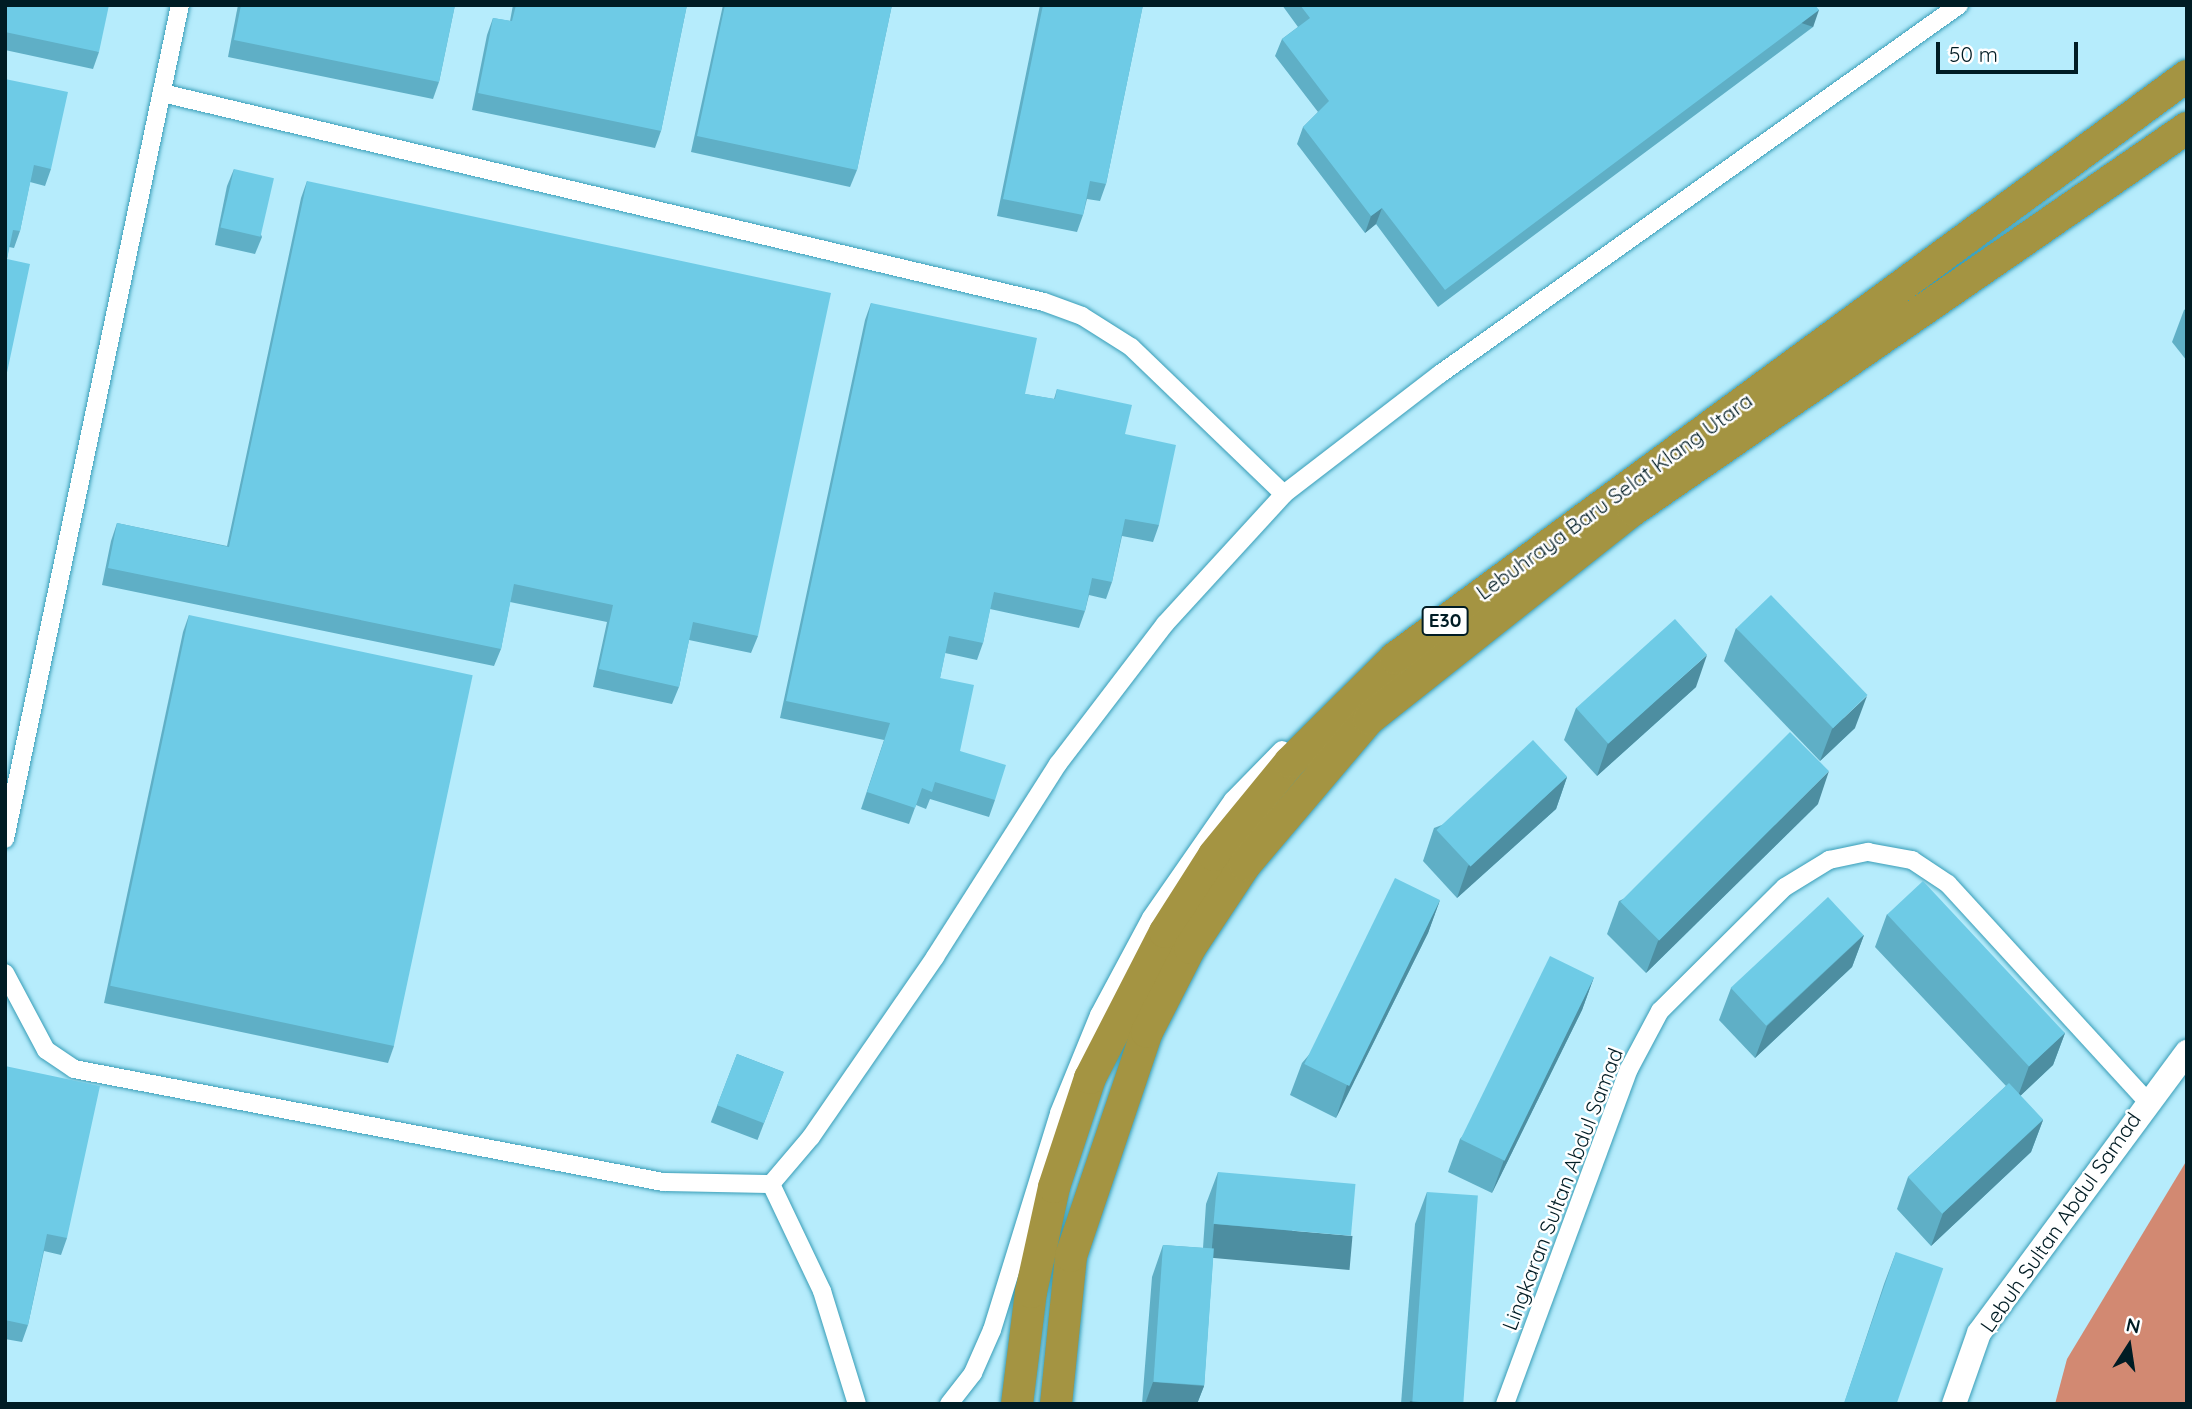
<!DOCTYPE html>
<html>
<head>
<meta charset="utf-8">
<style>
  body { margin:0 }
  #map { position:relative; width:2192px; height:1409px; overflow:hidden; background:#b6ecfc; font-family:Quicksand,sans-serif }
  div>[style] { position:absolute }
  .forest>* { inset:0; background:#d28972 }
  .roads { filter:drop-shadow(0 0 2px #389db7) drop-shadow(0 0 2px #389db7) }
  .street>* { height:18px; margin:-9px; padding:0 9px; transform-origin:9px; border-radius:9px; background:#fff }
  .secondary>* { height:24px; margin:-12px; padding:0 12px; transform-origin:12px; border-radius:12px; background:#fff }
  .highway>* { height:32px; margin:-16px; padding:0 16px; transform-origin:16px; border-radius:16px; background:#a49442 }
  .wall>* { inset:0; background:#5fafc6; transform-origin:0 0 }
  .shaded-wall>* { inset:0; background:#4d8ea1; transform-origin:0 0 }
  .building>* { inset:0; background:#6ecbe6; transform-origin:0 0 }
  span { translate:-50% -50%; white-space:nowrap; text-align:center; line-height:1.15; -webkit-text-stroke:5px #fff; paint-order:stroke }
  .shield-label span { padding:2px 5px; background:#fff; border:2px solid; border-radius:5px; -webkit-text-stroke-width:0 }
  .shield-label { font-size:19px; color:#001c24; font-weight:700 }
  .street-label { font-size:21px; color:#001c24 }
  .frame { position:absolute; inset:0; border:7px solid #001c24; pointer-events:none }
  .north { position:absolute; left:2094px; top:1311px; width:70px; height:70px; -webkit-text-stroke:5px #fff; paint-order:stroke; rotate:12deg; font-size:19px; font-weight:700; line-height:28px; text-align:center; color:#001c24 }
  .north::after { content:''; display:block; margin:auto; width:24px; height:32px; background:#001c24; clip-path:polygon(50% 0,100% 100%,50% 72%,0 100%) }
  .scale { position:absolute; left:1936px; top:42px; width:142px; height:32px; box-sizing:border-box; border:4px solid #001c24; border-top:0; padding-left:9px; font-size:21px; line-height:24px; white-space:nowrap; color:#001c24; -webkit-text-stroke:5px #fff; paint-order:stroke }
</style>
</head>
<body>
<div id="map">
  <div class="forest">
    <div style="clip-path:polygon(2187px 1160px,2187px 1404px,2055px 1404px,2067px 1359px)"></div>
  </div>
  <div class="roads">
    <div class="street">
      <div style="left:162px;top:93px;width:906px;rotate:13.33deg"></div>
      <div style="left:1044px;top:302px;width:40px;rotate:20.2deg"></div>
      <div style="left:1082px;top:316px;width:58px;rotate:32.3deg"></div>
      <div style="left:1131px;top:347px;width:212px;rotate:43.9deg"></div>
      <div style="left:5px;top:839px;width:852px;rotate:-78.15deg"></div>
      <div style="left:5px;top:973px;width:87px;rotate:62deg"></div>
      <div style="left:46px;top:1050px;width:34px;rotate:34deg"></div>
      <div style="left:74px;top:1069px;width:600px;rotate:10.86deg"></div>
      <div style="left:663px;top:1182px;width:108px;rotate:1.1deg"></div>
      <div style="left:771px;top:1184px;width:119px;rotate:64.5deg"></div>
      <div style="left:822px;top:1291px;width:118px;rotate:72.8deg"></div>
      <div style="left:771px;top:1184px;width:62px;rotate:-49.6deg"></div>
      <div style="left:811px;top:1137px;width:219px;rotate:-55.4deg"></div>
      <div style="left:935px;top:957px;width:229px;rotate:-57.5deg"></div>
      <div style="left:1058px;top:764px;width:176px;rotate:-52.6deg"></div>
      <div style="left:1165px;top:624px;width:176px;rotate:-47.5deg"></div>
      <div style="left:1284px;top:494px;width:197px;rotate:-37.6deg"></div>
      <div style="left:1440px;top:374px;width:637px;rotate:-35.41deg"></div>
      <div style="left:949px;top:1404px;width:39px;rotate:-52deg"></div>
      <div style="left:973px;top:1373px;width:47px;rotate:-66.2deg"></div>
      <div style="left:992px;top:1330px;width:227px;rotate:-72.8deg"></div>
      <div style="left:1059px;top:1113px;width:106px;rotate:-67.8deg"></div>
      <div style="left:1099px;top:1015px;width:110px;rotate:-61.8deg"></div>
      <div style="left:1151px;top:918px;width:144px;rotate:-55.2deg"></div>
      <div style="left:1233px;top:800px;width:70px;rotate:-45.6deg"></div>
      <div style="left:1505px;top:1404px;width:357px;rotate:-69.7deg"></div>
      <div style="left:1629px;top:1069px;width:66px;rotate:-61.9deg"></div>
      <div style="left:1660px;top:1011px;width:176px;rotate:-44.8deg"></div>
      <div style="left:1785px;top:887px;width:52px;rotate:-31.5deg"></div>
      <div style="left:1829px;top:860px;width:40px;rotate:-12deg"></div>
      <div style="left:1868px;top:852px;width:45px;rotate:10.3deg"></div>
      <div style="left:1912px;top:860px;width:43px;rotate:33.7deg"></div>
      <div style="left:1948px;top:884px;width:293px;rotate:47.5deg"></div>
    </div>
    <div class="secondary">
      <div style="left:1954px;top:1404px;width:75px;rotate:-70.6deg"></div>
      <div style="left:1979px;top:1333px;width:350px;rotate:-53.5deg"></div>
    </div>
    <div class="highway">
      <div style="left:1017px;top:1404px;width:113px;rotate:-82.9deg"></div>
      <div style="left:1031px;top:1292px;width:107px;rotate:-77.6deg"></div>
      <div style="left:1054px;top:1187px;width:115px;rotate:-71.7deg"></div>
      <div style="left:1090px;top:1078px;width:164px;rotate:-62.8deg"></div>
      <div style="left:1165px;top:932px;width:91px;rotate:-57.5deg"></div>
      <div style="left:1214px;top:855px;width:120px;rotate:-50.7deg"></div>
      <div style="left:1290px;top:762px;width:148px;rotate:-44.7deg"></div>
      <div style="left:1395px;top:658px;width:983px;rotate:-36.31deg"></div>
      <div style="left:1056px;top:1404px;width:149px;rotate:-84.2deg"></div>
      <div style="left:1071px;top:1256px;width:237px;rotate:-71.3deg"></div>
      <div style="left:1147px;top:1032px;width:94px;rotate:-62.9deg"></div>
      <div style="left:1190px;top:948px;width:100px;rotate:-56.5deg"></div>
      <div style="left:1245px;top:865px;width:192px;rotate:-49.7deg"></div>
      <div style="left:1369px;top:719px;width:337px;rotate:-38.4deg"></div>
      <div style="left:1633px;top:510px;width:673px;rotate:-34.59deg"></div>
    </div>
  </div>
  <div class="wall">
    <div style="clip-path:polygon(5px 5px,99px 52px,93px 69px,5px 50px)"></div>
    <div style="clip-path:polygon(238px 5px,455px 5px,439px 82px,433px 99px,228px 57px)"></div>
    <div style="clip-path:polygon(513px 5px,687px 5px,661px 131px,655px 148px,472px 110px,487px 35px,493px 18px,510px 21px)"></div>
    <div style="clip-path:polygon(723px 5px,892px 5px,857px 170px,850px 187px,691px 152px)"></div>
    <div style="clip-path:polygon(1040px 5px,1143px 5px,1106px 184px,1100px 201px,1087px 199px,1083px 215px,1077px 232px,997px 216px)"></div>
    <div style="clip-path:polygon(1282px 5px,1815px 5px,1813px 27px,1438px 307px,1376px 224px,1365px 233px,1297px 144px,1303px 127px,1318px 112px,1275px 56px,1282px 39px,1298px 27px)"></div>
    <div style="clip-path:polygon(5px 79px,51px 169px,45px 186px,30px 182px,20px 231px,14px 248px,9px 247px,7px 259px)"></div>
    <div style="clip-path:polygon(234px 169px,262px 237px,255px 254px,215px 245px,227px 186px)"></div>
    <div style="clip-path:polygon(307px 181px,758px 636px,751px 653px,689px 640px,679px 687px,672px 704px,593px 687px,607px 622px,510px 602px,501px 649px,494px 666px,102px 585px,111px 541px,117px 523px,227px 546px,301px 198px)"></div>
    <div style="clip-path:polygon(871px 303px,1025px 394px,1054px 399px,1057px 389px,1125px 434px,1159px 525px,1153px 542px,1122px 536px,1112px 582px,1106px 599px,1089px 595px,1085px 611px,1079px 628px,990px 609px,983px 643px,977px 660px,945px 653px,940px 678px,960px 751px,995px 800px,989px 817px,930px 799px,926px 809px,916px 805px,909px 824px,861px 809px,884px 740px,780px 718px,865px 320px)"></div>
    <div style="clip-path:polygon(2187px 308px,2187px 361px,2172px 342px,2184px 310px)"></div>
    <div style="clip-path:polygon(189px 615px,394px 1046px,388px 1063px,104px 1003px,183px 632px)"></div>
    <div style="clip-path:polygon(1736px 628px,1855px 728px,1820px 761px,1724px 661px)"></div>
    <div style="clip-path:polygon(1696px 687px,1597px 776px,1564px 740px,1576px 708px)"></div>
    <div style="clip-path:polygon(1567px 777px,1556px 809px,1457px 898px,1423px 861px,1434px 828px)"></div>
    <div style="clip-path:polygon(1818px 804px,1646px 973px,1607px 934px,1619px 901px)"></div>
    <div style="clip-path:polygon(1440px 900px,1428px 933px,1336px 1118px,1290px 1095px,1302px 1063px)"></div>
    <div style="clip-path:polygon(1887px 914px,2065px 1033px,2053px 1065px,2020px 1096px,2043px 1120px,2031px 1152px,1931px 1246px,1897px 1209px,1908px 1177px,2006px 1086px,1875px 947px)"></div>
    <div style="clip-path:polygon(1864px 935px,1852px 967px,1755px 1058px,1719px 1020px,1731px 988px)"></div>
    <div style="clip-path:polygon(1594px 977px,1582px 1010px,1492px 1193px,1448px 1172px,1460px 1139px)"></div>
    <div style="left:737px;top:1054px;width:50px;height:73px;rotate:21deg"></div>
    <div style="clip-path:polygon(5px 1066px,67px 1238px,61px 1255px,44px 1251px,28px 1325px,22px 1342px,5px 1339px)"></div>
    <div style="clip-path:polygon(1218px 1172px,1340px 1268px,1213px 1257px,1204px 1386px,1197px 1404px,1142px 1404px,1152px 1277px,1163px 1245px,1203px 1248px,1206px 1204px)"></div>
    <div style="clip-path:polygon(1427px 1192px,1461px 1404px,1401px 1404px,1415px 1224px)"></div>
    <div style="clip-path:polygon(1896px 1252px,1896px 1404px,1844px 1404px,1884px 1284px)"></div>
  </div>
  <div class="shaded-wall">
    <div style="left:1819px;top:10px;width:18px;height:467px;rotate:109deg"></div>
    <div style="clip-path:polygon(1382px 208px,1376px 224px,1365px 233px,1371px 216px)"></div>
    <div style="clip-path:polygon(1707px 655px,1696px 687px,1597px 776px,1608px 743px)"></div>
    <div style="clip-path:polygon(1867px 696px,1855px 728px,1820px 761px,1832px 729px)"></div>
    <div style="clip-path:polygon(1829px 771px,1818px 804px,1646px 973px,1658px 941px)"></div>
    <div style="clip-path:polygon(1567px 777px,1556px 809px,1457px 898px,1468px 866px)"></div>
    <div style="clip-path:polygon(1440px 900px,1428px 933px,1336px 1118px,1347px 1085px)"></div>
    <div style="clip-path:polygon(1864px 935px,1852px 967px,1755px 1058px,1767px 1026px)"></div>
    <div style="clip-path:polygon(1594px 977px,1582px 1010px,1492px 1193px,1504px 1160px)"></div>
    <div style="clip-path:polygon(2065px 1033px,2053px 1065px,2017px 1099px,2029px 1066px)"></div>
    <div style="clip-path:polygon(2043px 1120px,2031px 1152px,1931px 1246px,1943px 1213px)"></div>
    <div style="left:1214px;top:1224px;width:139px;height:34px;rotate:5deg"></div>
    <div style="clip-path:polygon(1153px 1382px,1204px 1386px,1197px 1404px,1145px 1404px)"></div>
    <div style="clip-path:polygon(1410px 1401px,1449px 1404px,1409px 1404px)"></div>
  </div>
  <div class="building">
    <div style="clip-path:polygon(5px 5px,109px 5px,99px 52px,5px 32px)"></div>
    <div style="clip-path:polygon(241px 5px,455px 5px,439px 82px,234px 40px)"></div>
    <div style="clip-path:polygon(516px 5px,687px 5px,661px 131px,478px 93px,493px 18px,512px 21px)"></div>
    <div style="clip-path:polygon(725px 5px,892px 5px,857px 170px,697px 136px)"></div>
    <div style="clip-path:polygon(1043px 5px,1143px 5px,1106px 184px,1090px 181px,1083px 215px,1003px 199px)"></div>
    <div style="clip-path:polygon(1300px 5px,1815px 5px,1819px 10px,1445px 290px,1382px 208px,1371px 216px,1303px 127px,1329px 101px,1282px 39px,1310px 18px)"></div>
    <div style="clip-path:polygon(5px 79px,68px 92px,51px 169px,34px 165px,20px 231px,13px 230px,7px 259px,30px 264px,5px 382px)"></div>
    <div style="left:234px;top:169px;width:41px;height:60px;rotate:13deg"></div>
    <div style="clip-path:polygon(307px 181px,831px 293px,758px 636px,693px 622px,679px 687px,599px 669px,613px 605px,514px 584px,501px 649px,108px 568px,117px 523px,229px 547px)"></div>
    <div style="clip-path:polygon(871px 303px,1037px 338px,1025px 394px,1055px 399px,1057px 389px,1132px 405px,1125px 434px,1176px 445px,1159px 525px,1125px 519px,1112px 582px,1092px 578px,1085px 611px,994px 592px,983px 643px,949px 636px,940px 678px,974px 685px,960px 751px,1006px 765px,995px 800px,935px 782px,932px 792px,922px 788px,915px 808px,867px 792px,890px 723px,786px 701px)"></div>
    <div style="left:1771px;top:595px;width:139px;height:48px;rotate:46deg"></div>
    <div style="left:189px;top:615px;width:290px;height:379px;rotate:12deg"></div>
    <div style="left:1675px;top:619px;width:48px;height:133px;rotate:48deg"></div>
    <div style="left:1790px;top:732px;width:55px;height:240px;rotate:45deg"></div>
    <div style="left:1533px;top:740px;width:50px;height:132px;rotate:47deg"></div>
    <div style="left:1395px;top:878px;width:50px;height:207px;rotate:26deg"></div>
    <div style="left:1923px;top:881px;width:208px;height:49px;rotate:47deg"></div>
    <div style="left:1828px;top:897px;width:52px;height:133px;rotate:47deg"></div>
    <div style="left:1550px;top:956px;width:49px;height:204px;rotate:26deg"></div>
    <div style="left:737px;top:1054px;width:50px;height:55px;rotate:21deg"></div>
    <div style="clip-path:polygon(5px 1066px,100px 1086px,67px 1238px,47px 1234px,28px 1325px,5px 1320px)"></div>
    <div style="left:2009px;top:1083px;width:50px;height:138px;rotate:47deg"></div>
    <div style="left:1218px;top:1172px;width:138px;height:52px;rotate:5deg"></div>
    <div style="left:1427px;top:1192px;width:51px;height:210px;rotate:4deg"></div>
    <div style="left:1163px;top:1245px;width:51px;height:137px;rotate:4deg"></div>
    <div style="left:1896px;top:1252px;width:50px;height:161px;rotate:19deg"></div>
  </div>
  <div class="shield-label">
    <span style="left:1445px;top:621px">E30</span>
  </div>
  <div class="street-label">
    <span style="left:1614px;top:496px;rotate:-36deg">Lebuhraya Baru Selat Klang Utara</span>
    <span style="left:1562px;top:1189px;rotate:-69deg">Lingkaran Sultan Abdul Samad</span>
    <span style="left:2060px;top:1222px;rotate:-55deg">Lebuh Sultan Abdul Samad</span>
  </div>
  <div class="frame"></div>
  <div class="north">N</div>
  <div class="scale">50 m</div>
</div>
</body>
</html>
